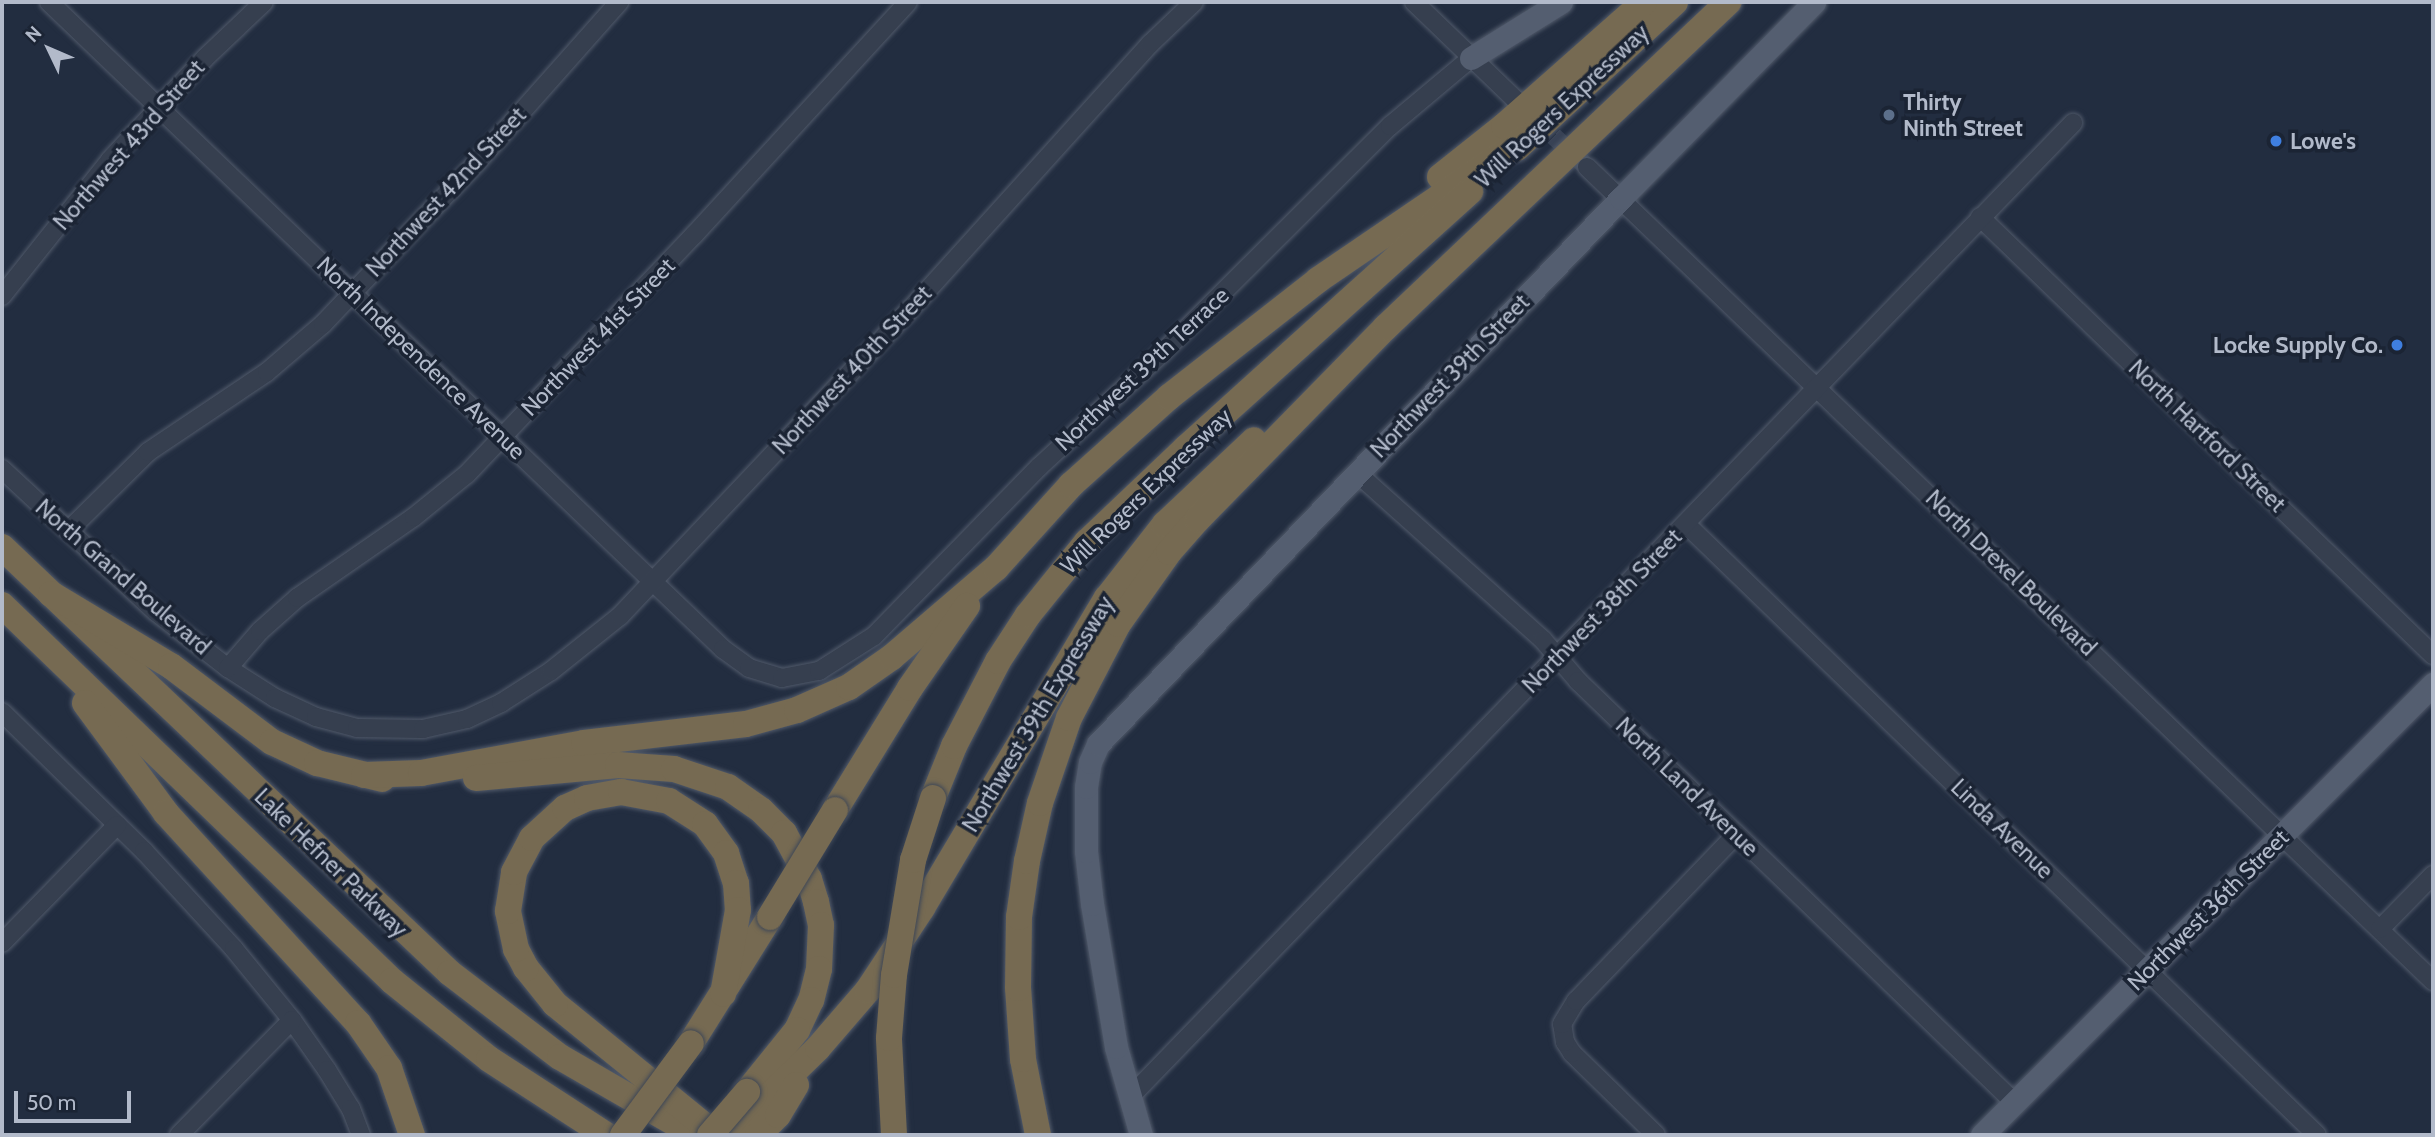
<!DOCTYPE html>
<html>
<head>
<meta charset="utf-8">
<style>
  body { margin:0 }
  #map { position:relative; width:2435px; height:1137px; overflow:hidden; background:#222d40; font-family:Cabin,sans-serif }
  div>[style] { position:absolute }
  .minor-tunnel>* { height:18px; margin-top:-9px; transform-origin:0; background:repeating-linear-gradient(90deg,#384255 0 18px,transparent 0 27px) }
  .roads { filter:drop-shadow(0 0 2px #515a6a) drop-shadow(0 0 2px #515a6a) }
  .minor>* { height:18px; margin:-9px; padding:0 9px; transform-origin:9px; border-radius:9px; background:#363f4f }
  .major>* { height:23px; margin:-11.5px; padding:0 11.5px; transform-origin:11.5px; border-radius:11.5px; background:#545e70 }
  .highway>* { height:26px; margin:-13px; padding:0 13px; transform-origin:13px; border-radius:13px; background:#766a52 }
  .bridges { filter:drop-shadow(0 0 2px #3e4757) drop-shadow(0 0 2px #3e4757) }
  .highway-bridge>* { height:26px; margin:-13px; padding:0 13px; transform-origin:13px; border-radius:13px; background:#766a52 }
  .dots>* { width:19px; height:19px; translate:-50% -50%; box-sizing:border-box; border:4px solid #1b2434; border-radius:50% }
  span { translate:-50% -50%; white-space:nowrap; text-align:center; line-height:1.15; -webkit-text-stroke:7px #1b2434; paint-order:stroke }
  .poi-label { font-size:23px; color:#b2baca; font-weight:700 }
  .left { translate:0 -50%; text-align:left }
  .right { translate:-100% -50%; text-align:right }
  .street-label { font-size:23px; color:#b2baca }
  .frame { position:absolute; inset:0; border:4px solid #b2baca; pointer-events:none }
  .north { position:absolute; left:14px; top:14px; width:70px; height:70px; -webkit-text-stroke:5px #1b2434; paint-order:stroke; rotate:314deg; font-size:19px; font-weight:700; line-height:28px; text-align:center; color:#b2baca }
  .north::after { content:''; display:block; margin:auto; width:24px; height:32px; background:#b2baca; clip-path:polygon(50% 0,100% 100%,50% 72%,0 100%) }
  .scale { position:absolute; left:14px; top:1091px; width:117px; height:32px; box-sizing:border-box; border:4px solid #b2baca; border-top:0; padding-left:9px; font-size:21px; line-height:24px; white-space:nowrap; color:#b2baca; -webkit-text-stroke:5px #1b2434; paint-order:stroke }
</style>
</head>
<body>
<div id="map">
  <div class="minor-tunnel">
    <div style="left:1534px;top:118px;width:72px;rotate:42.8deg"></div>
  </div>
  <div class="roads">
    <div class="minor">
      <div style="left:49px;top:2px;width:934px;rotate:43.83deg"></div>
      <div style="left:723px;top:649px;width:32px;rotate:36deg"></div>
      <div style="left:749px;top:668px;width:34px;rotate:17deg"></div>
      <div style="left:782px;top:678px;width:38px;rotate:-11deg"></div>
      <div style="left:819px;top:671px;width:65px;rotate:-32.5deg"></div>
      <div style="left:874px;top:636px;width:236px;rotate:-45.7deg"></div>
      <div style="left:1039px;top:467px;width:168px;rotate:-42.8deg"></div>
      <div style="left:1162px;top:353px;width:322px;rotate:-44.9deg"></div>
      <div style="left:1390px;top:126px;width:106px;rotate:-40deg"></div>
      <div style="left:1414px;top:2px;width:143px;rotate:43.9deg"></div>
      <div style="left:1587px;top:167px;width:1174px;rotate:43.9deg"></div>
      <div style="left:1980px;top:217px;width:630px;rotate:44.04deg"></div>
      <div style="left:2px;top:296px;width:174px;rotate:-51.5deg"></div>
      <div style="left:110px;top:160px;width:139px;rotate:-47deg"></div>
      <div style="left:205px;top:58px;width:81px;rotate:-43.5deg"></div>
      <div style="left:2px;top:469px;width:210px;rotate:42.9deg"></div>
      <div style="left:156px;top:612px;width:91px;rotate:37.9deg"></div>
      <div style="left:228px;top:668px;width:56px;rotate:32.6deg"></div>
      <div style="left:275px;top:698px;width:45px;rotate:24.9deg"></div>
      <div style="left:316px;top:717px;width:42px;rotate:15deg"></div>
      <div style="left:357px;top:728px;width:66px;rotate:0.9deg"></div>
      <div style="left:423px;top:729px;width:45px;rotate:-12.8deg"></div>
      <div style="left:467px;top:719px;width:38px;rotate:-25deg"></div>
      <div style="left:501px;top:703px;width:59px;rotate:-32.6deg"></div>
      <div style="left:551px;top:671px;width:88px;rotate:-38.6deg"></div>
      <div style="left:620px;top:616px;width:416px;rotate:-46.6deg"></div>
      <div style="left:906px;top:314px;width:364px;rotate:-47.9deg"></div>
      <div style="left:1150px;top:44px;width:61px;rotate:-43.7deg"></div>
      <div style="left:1357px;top:473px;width:250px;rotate:41.9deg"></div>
      <div style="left:1543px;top:640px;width:54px;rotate:49.5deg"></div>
      <div style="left:1578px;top:681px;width:607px;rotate:44deg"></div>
      <div style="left:1686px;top:524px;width:878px;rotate:44.08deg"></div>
      <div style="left:69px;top:530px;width:111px;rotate:-44.6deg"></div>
      <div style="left:148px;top:452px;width:143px;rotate:-33.9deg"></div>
      <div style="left:267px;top:372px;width:74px;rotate:-40.6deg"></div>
      <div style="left:323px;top:324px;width:225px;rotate:-46.4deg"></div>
      <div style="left:478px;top:161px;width:213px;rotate:-48.4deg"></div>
      <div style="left:228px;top:668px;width:49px;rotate:-49.1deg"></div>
      <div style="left:260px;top:631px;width:50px;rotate:-41.7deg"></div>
      <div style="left:297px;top:598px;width:142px;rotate:-34.7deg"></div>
      <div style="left:414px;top:517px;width:68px;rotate:-39.1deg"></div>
      <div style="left:467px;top:474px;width:330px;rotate:-46.5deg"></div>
      <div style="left:694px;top:235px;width:316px;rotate:-47.4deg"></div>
      <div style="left:2px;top:712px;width:199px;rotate:44.4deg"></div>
      <div style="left:144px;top:851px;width:133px;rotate:47.4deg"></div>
      <div style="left:234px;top:949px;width:92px;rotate:50.8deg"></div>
      <div style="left:292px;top:1020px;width:61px;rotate:55deg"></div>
      <div style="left:327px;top:1070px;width:46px;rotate:58.4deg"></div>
      <div style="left:351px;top:1109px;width:28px;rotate:69deg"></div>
      <div style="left:2380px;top:929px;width:76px;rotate:-45.5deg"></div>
      <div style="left:2px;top:943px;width:165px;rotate:-45.7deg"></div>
      <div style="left:1130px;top:1097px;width:1356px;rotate:-45.93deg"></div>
      <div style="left:179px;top:1135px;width:161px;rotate:-45.5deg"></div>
      <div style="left:1656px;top:1135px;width:117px;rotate:-135.7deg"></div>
      <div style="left:1572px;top:1053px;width:13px;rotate:-122deg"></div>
      <div style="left:1565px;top:1042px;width:18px;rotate:-99deg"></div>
      <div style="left:1562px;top:1024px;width:27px;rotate:-59deg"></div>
      <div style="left:1576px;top:1001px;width:231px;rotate:-46.1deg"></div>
    </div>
    <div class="major">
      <div style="left:1471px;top:58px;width:106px;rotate:-31.9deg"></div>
      <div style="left:1141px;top:1135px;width:91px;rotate:-105.9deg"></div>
      <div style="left:1116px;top:1047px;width:145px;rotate:-99.5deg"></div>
      <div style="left:1092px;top:904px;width:53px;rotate:-96.5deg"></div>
      <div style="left:1086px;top:851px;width:64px;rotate:-90deg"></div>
      <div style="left:1086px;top:787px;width:25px;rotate:-81deg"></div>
      <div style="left:1090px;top:762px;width:20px;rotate:-66deg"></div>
      <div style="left:1098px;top:744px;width:756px;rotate:-46.23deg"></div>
      <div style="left:1621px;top:198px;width:275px;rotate:-45.4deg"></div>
      <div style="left:1982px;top:1135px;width:638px;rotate:-45deg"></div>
    </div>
    <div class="highway">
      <div style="left:1517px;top:148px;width:215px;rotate:-42.7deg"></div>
      <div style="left:1440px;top:177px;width:82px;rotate:-38.6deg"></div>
      <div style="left:1504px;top:126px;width:187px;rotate:-41.5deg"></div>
      <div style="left:2px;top:547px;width:618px;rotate:43.56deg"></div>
      <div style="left:450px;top:973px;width:138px;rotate:37.4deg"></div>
      <div style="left:560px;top:1057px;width:156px;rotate:30deg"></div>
      <div style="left:51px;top:594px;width:140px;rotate:31deg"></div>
      <div style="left:171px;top:666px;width:126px;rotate:37deg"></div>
      <div style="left:272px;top:742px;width:50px;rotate:25deg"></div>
      <div style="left:317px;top:763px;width:67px;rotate:13.8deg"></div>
      <div style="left:2px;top:605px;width:542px;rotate:43.95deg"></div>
      <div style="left:392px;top:981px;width:124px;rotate:38.8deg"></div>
      <div style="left:489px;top:1059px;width:140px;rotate:33deg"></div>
      <div style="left:85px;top:703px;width:137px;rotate:53.6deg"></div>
      <div style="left:166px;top:813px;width:285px;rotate:47.6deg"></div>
      <div style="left:358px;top:1023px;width:55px;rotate:55.4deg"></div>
      <div style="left:389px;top:1068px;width:71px;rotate:71.1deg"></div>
      <div style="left:364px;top:775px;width:57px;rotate:-2deg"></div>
      <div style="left:421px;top:773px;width:166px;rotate:-10.4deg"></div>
      <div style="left:584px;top:743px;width:163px;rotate:-6.7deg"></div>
      <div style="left:746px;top:724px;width:53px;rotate:-15.4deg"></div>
      <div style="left:797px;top:710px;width:57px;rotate:-23.9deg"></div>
      <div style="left:849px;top:687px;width:52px;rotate:-34.9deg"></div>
      <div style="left:892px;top:657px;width:137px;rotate:-40.6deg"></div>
      <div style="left:996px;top:568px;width:112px;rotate:-47.9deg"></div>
      <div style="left:1071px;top:485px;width:132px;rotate:-41.9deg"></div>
      <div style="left:1169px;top:397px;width:189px;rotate:-38.1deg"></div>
      <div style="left:1318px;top:280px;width:255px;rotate:-34.3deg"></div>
      <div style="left:476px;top:778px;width:143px;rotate:-5.2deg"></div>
      <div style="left:618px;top:765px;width:56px;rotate:4.1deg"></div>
      <div style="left:674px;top:769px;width:57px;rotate:18.4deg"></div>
      <div style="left:728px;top:787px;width:40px;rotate:34.9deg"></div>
      <div style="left:761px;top:810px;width:33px;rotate:45deg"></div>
      <div style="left:784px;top:833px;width:52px;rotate:61.5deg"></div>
      <div style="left:809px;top:879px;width:24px;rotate:73deg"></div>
      <div style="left:816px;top:902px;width:24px;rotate:78deg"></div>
      <div style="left:821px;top:925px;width:44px;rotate:92.6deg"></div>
      <div style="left:819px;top:969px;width:32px;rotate:104deg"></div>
      <div style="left:811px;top:1000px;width:33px;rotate:115deg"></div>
      <div style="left:797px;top:1030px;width:80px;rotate:128.9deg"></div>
      <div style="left:933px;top:798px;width:56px;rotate:-68deg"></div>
      <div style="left:954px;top:746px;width:96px;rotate:-62.6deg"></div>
      <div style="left:998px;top:661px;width:55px;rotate:-56.9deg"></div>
      <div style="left:1028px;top:615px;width:94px;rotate:-51.1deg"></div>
      <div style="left:1087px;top:542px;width:137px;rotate:-43.5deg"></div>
      <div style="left:1186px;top:448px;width:383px;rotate:-42.1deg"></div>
      <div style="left:835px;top:810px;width:143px;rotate:-58.4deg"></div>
      <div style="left:910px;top:688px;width:100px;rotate:-55.2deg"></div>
      <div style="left:691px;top:1043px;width:149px;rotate:-57.9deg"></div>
      <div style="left:710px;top:1130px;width:200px;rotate:-140.9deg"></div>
      <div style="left:555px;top:1004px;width:46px;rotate:-128.9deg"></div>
      <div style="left:526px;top:968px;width:21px;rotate:-118deg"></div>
      <div style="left:516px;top:949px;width:39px;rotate:-102deg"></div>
      <div style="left:508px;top:911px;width:39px;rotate:-81deg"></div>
      <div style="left:514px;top:872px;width:38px;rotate:-62deg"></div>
      <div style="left:532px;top:838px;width:45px;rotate:-42.3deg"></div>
      <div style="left:565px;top:808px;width:24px;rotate:-24deg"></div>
      <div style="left:587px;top:798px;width:35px;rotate:-10deg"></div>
      <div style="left:621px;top:792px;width:49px;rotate:10.6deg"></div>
      <div style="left:669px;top:801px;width:43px;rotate:32.6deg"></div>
      <div style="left:705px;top:824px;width:36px;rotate:54deg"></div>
      <div style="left:726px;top:853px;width:32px;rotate:72deg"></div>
      <div style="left:736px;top:883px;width:27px;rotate:86deg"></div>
      <div style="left:738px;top:910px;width:85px;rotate:100.1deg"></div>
      <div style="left:729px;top:1135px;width:124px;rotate:-44.3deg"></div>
      <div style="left:818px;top:1048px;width:77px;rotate:-49.2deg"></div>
      <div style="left:868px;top:990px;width:98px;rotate:-56.6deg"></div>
      <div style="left:922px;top:908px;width:361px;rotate:-59.2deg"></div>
      <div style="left:1107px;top:598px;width:94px;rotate:-51.9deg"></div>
      <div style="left:1165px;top:524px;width:122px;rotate:-43.3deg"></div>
      <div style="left:758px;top:1135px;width:28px;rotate:-45deg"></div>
      <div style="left:778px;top:1115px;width:35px;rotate:-59deg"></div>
      <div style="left:1038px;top:1135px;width:77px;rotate:-101.2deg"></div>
      <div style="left:1023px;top:1059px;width:71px;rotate:-94deg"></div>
      <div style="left:1018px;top:988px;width:71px;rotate:-89.2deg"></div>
      <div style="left:1019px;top:917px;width:57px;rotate:-81.9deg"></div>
      <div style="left:1027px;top:861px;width:59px;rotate:-77.4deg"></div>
      <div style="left:1040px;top:803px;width:90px;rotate:-71.2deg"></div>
      <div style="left:1069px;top:718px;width:106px;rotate:-62.5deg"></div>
      <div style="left:1118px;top:624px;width:88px;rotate:-54.7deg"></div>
      <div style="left:1169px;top:552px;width:44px;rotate:-48.7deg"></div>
      <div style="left:1198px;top:519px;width:269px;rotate:-45.6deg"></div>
      <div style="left:1386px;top:327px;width:472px;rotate:-43.5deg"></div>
    </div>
  </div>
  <div class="bridges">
    <div class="highway-bridge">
      <div style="left:770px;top:917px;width:125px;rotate:-58.7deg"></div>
      <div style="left:623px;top:1135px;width:114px;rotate:-53.5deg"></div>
      <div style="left:710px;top:1135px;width:57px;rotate:-49.3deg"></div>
      <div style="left:894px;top:1135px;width:97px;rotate:-93deg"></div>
      <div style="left:889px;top:1038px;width:63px;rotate:-85.5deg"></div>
      <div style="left:894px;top:975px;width:117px;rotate:-80.6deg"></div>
      <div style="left:913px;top:860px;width:65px;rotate:-72.1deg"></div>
    </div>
  </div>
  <div class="dots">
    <div style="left:1889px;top:115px;background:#5c6f8a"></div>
    <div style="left:2276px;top:141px;background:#3f7fe0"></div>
    <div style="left:2397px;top:345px;background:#3f7fe0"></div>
  </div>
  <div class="poi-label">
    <span class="left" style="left:1903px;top:115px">Thirty<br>Ninth Street</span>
    <span class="left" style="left:2290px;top:141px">Lowe's</span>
    <span class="right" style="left:2383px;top:345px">Locke Supply Co.</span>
  </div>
  <div class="street-label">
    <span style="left:1562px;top:106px;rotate:-43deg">Will Rogers Expressway</span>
    <span style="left:129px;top:145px;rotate:-49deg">Northwest 43rd Street</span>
    <span style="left:446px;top:192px;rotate:-47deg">Northwest 42nd Street</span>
    <span style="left:598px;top:337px;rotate:-46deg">Northwest 41st Street</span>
    <span style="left:421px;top:358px;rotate:44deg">North Independence Avenue</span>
    <span style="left:1142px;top:369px;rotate:-43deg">Northwest 39th Terrace</span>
    <span style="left:852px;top:370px;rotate:-47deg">Northwest 40th Street</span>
    <span style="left:1450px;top:376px;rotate:-46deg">Northwest 39th Street</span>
    <span style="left:2207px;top:436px;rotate:44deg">North Hartford Street</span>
    <span style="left:1146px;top:491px;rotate:-44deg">Will Rogers Expressway</span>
    <span style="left:2011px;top:573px;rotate:44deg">North Drexel Boulevard</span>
    <span style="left:123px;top:577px;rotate:41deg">North Grand Boulevard</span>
    <span style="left:1602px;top:611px;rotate:-46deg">Northwest 38th Street</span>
    <span style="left:1038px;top:714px;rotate:-59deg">Northwest 39th Expressway</span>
    <span style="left:1687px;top:787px;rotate:44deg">North Land Avenue</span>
    <span style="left:2002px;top:829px;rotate:44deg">Linda Avenue</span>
    <span style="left:331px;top:863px;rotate:44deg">Lake Hefner Parkway</span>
    <span style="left:2208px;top:910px;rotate:-45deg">Northwest 36th Street</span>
  </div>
  <div class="frame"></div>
  <div class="north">N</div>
  <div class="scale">50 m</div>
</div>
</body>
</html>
